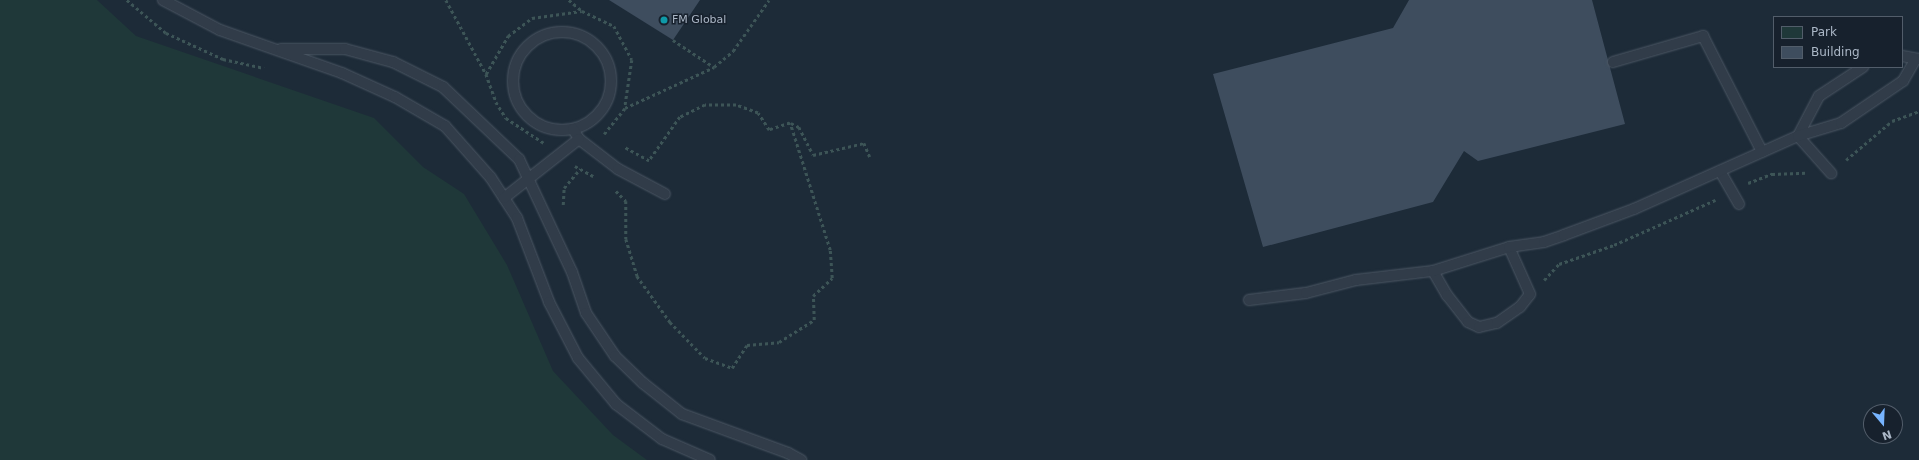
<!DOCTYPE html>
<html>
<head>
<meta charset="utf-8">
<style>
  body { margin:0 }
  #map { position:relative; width:1919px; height:460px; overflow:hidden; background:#1d2b38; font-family:"DejaVu Sans",sans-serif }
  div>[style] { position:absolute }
  .green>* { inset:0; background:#1f3839 }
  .building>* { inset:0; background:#3e4d5e }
  .path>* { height:2.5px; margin-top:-1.25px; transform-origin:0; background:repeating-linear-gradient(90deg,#3d5557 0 3px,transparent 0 6px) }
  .roads { filter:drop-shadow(0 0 1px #4c5764) drop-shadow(0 0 1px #4c5764) }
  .lane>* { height:10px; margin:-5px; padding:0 5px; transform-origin:5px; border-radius:5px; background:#313c49 }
  .lane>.ring { margin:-5px; padding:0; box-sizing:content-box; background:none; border:10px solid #313c49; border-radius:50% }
  .dots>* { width:11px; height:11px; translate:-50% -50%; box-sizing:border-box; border:2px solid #17212d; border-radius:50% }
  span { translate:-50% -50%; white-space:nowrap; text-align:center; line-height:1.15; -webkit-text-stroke:3px #17212d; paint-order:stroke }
  .poi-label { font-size:11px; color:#abb7c6 }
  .left { translate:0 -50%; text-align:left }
  .legend { position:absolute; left:1773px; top:16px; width:130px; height:52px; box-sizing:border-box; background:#17212d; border:1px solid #525d6a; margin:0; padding:5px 7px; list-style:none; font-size:12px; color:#abb7c6 }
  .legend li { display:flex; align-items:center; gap:8px; height:20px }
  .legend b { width:20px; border:1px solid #525d6a }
  .north { position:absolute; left:1863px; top:404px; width:40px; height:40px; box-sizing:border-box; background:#17212d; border:1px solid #525d6a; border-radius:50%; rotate:161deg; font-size:11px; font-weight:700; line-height:16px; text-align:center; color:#abb7c6 }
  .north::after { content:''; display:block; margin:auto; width:14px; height:18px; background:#77b4ff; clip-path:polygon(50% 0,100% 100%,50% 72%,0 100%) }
</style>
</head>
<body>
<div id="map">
  <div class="green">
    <div style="clip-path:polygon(0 0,97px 0,136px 36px,374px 118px,423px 167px,464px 194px,507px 265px,553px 371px,613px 435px,647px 460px,0 460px)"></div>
  </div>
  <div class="building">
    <div style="clip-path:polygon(609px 0,700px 0,673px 40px)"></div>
    <div style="clip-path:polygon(1409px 0,1592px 0,1625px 124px,1478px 161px,1464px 151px,1433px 202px,1263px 247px,1213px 74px,1393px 28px)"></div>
  </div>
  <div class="path">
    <div style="left:127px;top:0;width:51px;rotate:40.2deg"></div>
    <div style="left:166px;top:33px;width:63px;rotate:24.5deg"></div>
    <div style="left:223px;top:59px;width:42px;rotate:12.4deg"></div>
    <div style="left:446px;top:0;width:84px;rotate:61.6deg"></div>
    <div style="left:486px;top:74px;width:30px;rotate:70deg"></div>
    <div style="left:496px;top:102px;width:19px;rotate:58deg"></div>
    <div style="left:506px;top:118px;width:45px;rotate:33.3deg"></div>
    <div style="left:569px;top:0;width:16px;rotate:40deg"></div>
    <div style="left:673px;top:40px;width:49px;rotate:33.4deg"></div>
    <div style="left:486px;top:74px;width:44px;rotate:-59.9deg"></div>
    <div style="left:508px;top:36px;width:30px;rotate:-37deg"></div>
    <div style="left:532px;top:18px;width:50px;rotate:-8deg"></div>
    <div style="left:582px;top:11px;width:35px;rotate:25deg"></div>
    <div style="left:614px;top:26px;width:38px;rotate:62deg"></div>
    <div style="left:632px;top:60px;width:48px;rotate:98.5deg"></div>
    <div style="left:791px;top:123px;width:9px;rotate:27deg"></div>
    <div style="left:799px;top:127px;width:31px;rotate:63deg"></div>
    <div style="left:813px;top:155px;width:52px;rotate:-13.2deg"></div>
    <div style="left:864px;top:143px;width:15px;rotate:67deg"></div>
    <div style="left:604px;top:134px;width:33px;rotate:-51deg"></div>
    <div style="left:625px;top:108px;width:98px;rotate:-24.7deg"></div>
    <div style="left:714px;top:67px;width:25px;rotate:-40deg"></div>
    <div style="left:733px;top:51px;width:62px;rotate:-54.8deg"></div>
    <div style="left:1846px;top:160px;width:60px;rotate:-40.3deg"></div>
    <div style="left:1892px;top:121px;width:29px;rotate:-20deg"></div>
    <div style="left:575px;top:166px;width:21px;rotate:29deg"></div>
    <div style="left:1748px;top:183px;width:26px;rotate:-21deg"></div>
    <div style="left:1772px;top:174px;width:34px;rotate:-2deg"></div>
    <div style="left:616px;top:191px;width:14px;rotate:45deg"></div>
    <div style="left:626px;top:201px;width:38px;rotate:90deg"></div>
    <div style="left:626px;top:239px;width:39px;rotate:73deg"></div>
    <div style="left:637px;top:276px;width:57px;rotate:54.3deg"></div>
    <div style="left:670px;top:322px;width:50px;rotate:45.8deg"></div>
    <div style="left:705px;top:358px;width:29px;rotate:20deg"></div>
    <div style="left:732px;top:368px;width:27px;rotate:-57deg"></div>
    <div style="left:747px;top:345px;width:32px;rotate:-5deg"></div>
    <div style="left:779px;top:342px;width:41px;rotate:-32.2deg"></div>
    <div style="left:814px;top:320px;width:24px;rotate:-92deg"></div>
    <div style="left:813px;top:296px;width:26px;rotate:-43deg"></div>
    <div style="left:832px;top:278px;width:28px;rotate:-94deg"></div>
    <div style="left:830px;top:250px;width:133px;rotate:-107.5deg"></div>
    <div style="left:790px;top:123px;width:22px;rotate:162deg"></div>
    <div style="left:769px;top:130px;width:20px;rotate:-123deg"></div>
    <div style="left:758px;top:113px;width:23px;rotate:-160deg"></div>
    <div style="left:736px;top:105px;width:31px;rotate:180deg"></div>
    <div style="left:705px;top:105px;width:28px;rotate:154deg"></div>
    <div style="left:680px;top:117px;width:54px;rotate:125.2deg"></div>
    <div style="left:649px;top:161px;width:29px;rotate:-151deg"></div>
    <div style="left:563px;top:205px;width:17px;rotate:-87deg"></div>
    <div style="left:564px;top:188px;width:25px;rotate:-50deg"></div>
    <div style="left:1544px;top:280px;width:22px;rotate:-47deg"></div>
    <div style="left:1559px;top:264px;width:58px;rotate:-19.1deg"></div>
    <div style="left:1614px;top:245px;width:111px;rotate:-24deg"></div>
  </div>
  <div class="roads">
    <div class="lane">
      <div style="left:163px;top:0;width:64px;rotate:27.8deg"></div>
      <div style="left:220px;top:30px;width:129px;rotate:19.4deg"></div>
      <div style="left:342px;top:73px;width:58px;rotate:24.4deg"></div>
      <div style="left:395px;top:97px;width:58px;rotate:30.1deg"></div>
      <div style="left:445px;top:126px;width:69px;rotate:48.5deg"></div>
      <div style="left:491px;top:178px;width:48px;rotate:57deg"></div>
      <div style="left:517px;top:218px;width:90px;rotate:69.1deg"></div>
      <div style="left:549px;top:302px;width:63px;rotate:62.6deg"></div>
      <div style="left:578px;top:358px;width:60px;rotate:50.4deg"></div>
      <div style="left:616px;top:404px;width:58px;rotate:37.3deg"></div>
      <div style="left:662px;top:439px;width:52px;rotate:23.6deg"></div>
      <div class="ring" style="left:513px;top:32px;width:88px;height:88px"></div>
      <div style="left:281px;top:49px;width:64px"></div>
      <div style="left:345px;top:49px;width:50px;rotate:15.2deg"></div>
      <div style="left:393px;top:62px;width:56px;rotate:26.6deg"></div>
      <div style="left:443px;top:87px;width:105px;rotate:43.5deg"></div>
      <div style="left:519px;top:159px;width:125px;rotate:64.9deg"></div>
      <div style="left:572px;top:272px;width:43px;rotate:71.1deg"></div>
      <div style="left:586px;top:313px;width:52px;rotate:56deg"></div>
      <div style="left:615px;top:356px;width:39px;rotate:44deg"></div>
      <div style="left:643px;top:383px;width:50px;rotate:38.5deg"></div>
      <div style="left:682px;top:414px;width:113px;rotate:20.2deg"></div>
      <div style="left:788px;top:453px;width:15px;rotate:28deg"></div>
      <div style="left:1902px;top:56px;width:17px;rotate:10deg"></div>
      <div style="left:1613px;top:62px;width:94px;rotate:-16.1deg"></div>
      <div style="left:1703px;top:36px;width:130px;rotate:63deg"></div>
      <div style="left:573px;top:129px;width:12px;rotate:59deg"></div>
      <div style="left:579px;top:139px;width:49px;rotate:37.6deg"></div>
      <div style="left:618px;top:169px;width:53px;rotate:28deg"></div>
      <div style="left:1798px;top:136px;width:45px;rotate:-62.3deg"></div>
      <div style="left:1819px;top:96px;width:53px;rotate:-33.4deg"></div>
      <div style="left:1798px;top:136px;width:50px;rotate:48.3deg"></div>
      <div style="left:1720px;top:171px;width:38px;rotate:60deg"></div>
      <div style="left:504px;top:198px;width:95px;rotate:-38.2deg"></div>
      <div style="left:1433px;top:271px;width:28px;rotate:60deg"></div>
      <div style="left:1447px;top:295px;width:34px;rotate:52deg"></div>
      <div style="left:1468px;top:322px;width:12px;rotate:24deg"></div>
      <div style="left:1479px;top:327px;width:18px;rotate:-13deg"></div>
      <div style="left:1497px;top:323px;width:28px;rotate:-35deg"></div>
      <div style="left:1520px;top:307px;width:16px;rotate:-52deg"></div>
      <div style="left:1530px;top:294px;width:51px;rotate:-114.1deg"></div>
      <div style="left:1249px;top:300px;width:57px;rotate:-7deg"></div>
      <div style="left:1306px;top:293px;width:52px;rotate:-14.6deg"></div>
      <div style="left:1356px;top:280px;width:78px;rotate:-6.7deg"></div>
      <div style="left:1433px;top:271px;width:80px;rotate:-17.5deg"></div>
      <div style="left:1509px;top:247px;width:35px;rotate:-8deg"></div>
      <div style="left:1544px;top:242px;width:21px;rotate:-19deg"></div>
      <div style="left:1564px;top:235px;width:75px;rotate:-20.4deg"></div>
      <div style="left:1634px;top:209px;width:180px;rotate:-24deg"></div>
      <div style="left:1798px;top:136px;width:45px;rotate:-16.8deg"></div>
      <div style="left:1841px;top:123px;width:75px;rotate:-34.1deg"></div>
      <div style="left:1903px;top:81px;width:24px;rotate:-60deg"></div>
    </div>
  </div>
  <div class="dots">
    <div style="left:664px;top:20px;background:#0f9aa8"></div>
  </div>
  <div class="poi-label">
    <span class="left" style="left:672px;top:20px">FM Global</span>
  </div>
  <ul class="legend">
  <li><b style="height:11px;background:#1f3839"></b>Park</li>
  <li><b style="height:11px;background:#3e4d5e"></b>Building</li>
  </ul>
  <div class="north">N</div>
</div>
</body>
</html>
